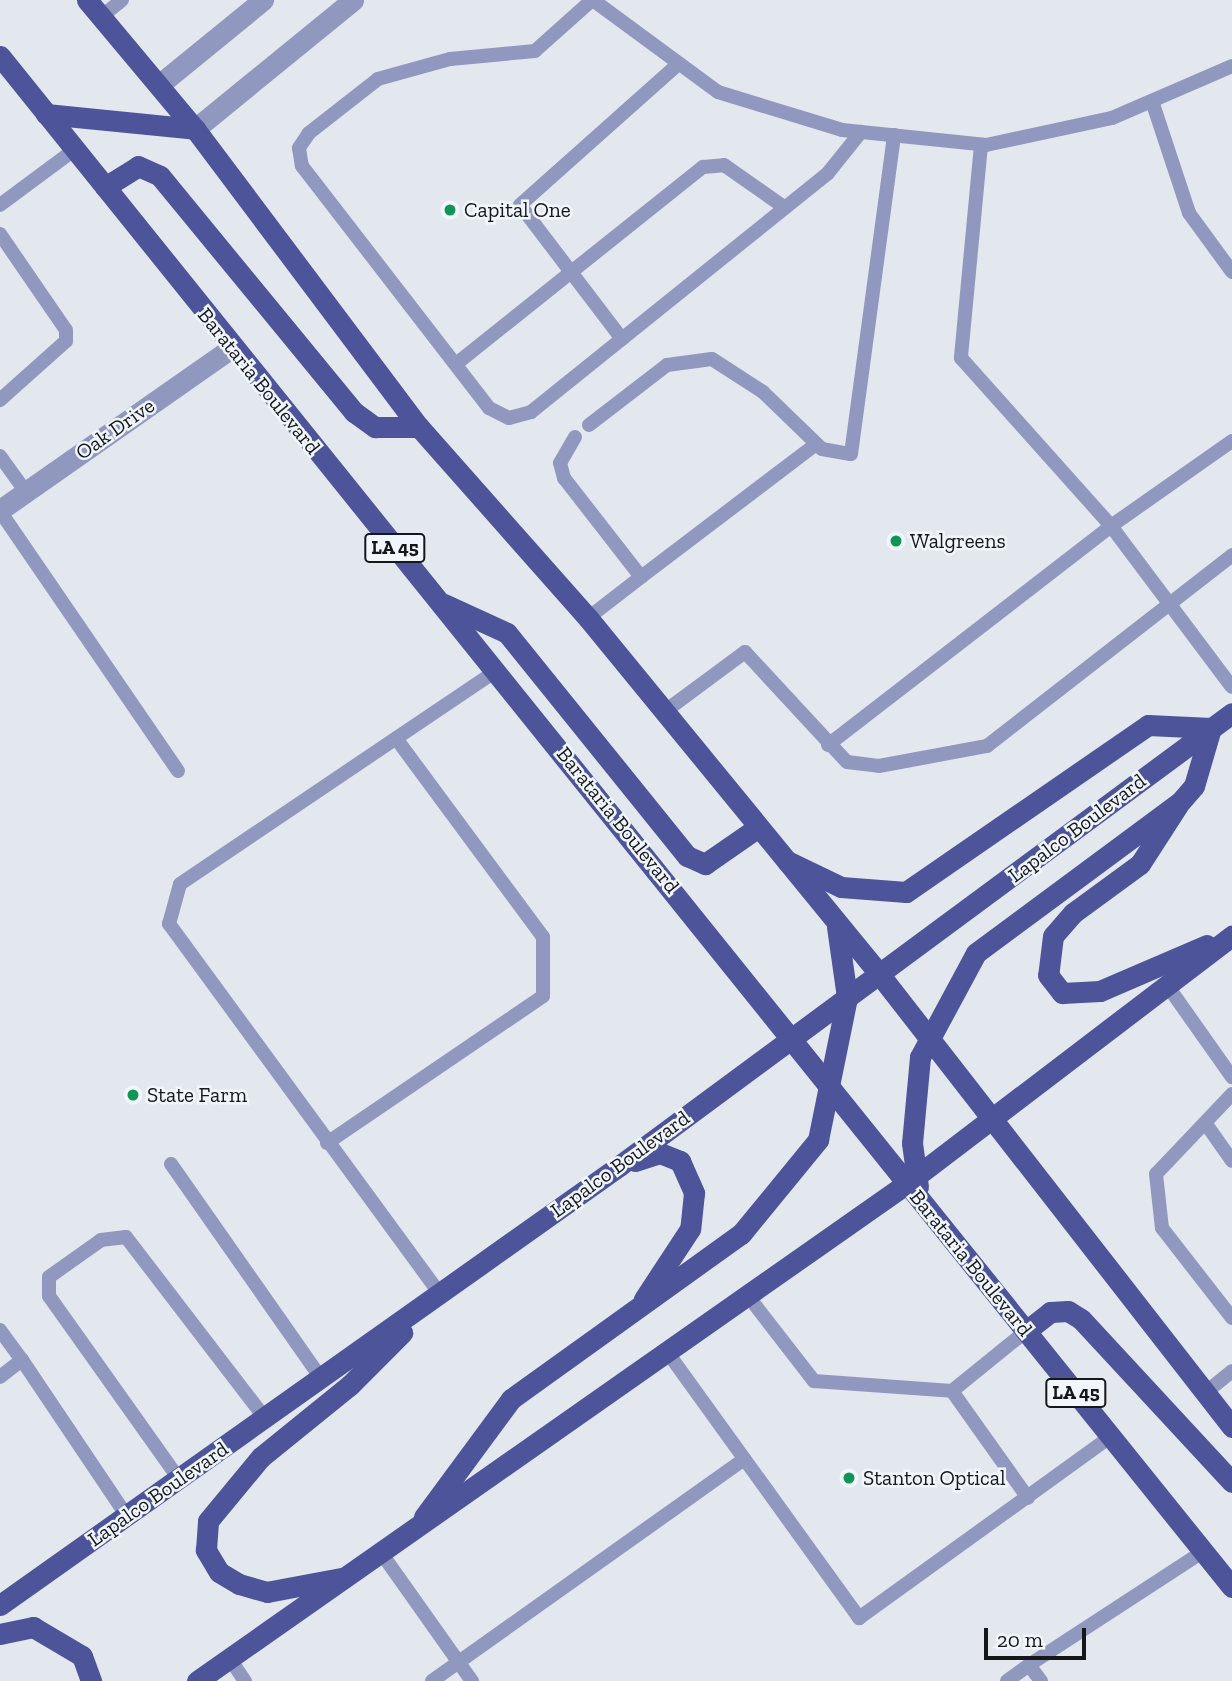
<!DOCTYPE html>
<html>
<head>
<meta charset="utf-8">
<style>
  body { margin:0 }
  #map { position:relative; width:1232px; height:1681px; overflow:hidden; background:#e3e8ef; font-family:"Zilla Slab",serif }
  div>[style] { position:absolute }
  .lane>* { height:14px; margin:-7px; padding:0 7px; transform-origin:7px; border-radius:7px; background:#9198bf }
  .street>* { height:21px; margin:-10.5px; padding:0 10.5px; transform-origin:10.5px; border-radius:10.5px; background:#9198bf }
  .primary>* { height:21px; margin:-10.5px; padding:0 10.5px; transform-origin:10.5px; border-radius:10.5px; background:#4d5499 }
  .dots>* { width:19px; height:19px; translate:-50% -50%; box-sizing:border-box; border:4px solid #f0f6fc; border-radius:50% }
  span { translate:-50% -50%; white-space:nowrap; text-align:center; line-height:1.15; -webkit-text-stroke:5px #f0f6fc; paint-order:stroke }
  .shield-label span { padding:2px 5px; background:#f0f6fc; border:2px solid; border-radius:5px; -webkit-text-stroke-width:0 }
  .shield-label { font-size:19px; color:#151719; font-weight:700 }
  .poi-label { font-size:21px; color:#151719 }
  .left { translate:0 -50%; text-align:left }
  .street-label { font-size:21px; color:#151719 }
  .scale { position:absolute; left:984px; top:1628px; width:102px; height:32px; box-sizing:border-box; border:4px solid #151719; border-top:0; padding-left:9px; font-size:21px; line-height:24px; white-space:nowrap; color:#151719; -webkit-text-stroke:5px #f0f6fc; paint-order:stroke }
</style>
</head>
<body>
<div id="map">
  <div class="lane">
    <div style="left:592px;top:0;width:76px;rotate:138.2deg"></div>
    <div style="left:535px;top:51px;width:85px;rotate:174.6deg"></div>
    <div style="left:450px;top:59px;width:75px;rotate:164.5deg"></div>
    <div style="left:378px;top:79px;width:88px;rotate:142deg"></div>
    <div style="left:309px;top:133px;width:18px;rotate:124deg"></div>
    <div style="left:299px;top:148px;width:18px;rotate:81deg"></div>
    <div style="left:302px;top:166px;width:306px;rotate:52.3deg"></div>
    <div style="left:489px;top:408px;width:22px;rotate:27deg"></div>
    <div style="left:509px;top:418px;width:23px;rotate:-15deg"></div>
    <div style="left:531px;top:412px;width:381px;rotate:-38.8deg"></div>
    <div style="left:828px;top:173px;width:53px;rotate:-51.2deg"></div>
    <div style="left:593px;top:0;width:155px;rotate:36.4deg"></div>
    <div style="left:718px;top:92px;width:130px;rotate:17deg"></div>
    <div style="left:842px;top:130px;width:145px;rotate:5.9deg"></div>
    <div style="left:986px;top:145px;width:129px;rotate:-12.1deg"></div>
    <div style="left:1112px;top:118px;width:131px;rotate:-23.4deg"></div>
    <div style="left:101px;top:17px;width:27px;rotate:-39deg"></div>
    <div style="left:1152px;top:101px;width:118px;rotate:71.7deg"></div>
    <div style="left:1189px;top:213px;width:73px;rotate:53.9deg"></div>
    <div style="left:981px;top:145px;width:214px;rotate:95.4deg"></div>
    <div style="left:961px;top:358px;width:225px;rotate:48.2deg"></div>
    <div style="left:1111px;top:526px;width:201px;rotate:53.1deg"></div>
    <div style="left:0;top:205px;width:92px;rotate:-36.6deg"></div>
    <div style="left:0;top:234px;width:116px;rotate:55.5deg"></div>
    <div style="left:66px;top:330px;width:11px;rotate:90deg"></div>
    <div style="left:66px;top:341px;width:89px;rotate:138.2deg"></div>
    <div style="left:622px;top:339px;width:168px;rotate:-127.3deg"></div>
    <div style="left:520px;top:205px;width:212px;rotate:-41.7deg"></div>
    <div style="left:456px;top:364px;width:316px;rotate:-38.6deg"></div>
    <div style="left:703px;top:167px;width:21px;rotate:-5deg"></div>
    <div style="left:724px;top:165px;width:73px;rotate:35deg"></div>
    <div style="left:589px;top:425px;width:98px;rotate:-37.6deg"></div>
    <div style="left:667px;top:365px;width:45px;rotate:-7.6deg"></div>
    <div style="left:712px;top:359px;width:61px;rotate:32.9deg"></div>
    <div style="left:763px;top:392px;width:82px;rotate:44deg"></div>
    <div style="left:822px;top:449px;width:29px;rotate:10deg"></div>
    <div style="left:851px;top:454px;width:322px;rotate:-82.3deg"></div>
    <div style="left:575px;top:437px;width:30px;rotate:120deg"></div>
    <div style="left:560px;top:463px;width:16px;rotate:75deg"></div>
    <div style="left:564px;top:478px;width:125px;rotate:52.1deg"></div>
    <div style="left:641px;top:577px;width:67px;rotate:142.3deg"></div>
    <div style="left:0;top:456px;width:44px;rotate:54.2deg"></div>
    <div style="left:0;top:511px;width:315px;rotate:55.6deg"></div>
    <div style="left:641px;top:577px;width:220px;rotate:-37.2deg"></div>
    <div style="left:664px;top:712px;width:101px;rotate:-36.5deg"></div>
    <div style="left:745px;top:652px;width:150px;rotate:47.2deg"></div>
    <div style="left:847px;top:762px;width:32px;rotate:7deg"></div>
    <div style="left:879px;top:766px;width:110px;rotate:-10.5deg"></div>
    <div style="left:987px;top:746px;width:311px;rotate:-37.9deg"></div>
    <div style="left:828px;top:745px;width:358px;rotate:-37.7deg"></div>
    <div style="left:1111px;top:526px;width:148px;rotate:-35.1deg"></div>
    <div style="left:1167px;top:985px;width:113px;rotate:54.8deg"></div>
    <div style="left:1232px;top:1094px;width:110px;rotate:133.5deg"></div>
    <div style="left:1156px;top:1174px;width:54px;rotate:83.7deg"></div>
    <div style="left:1162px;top:1228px;width:114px;rotate:52.1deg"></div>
    <div style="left:1206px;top:1124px;width:45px;rotate:54.9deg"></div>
    <div style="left:327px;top:1143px;width:261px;rotate:-34.2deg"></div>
    <div style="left:543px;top:996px;width:59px;rotate:-90deg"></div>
    <div style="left:543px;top:937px;width:247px;rotate:-126.5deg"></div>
    <div style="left:171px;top:1164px;width:261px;rotate:55deg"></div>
    <div style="left:440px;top:1294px;width:459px;rotate:-126.2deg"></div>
    <div style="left:169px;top:924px;width:41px;rotate:-74.6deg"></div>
    <div style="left:180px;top:884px;width:381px;rotate:-34deg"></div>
    <div style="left:748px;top:1296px;width:108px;rotate:52.2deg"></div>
    <div style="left:814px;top:1381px;width:138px;rotate:4.1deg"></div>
    <div style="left:952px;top:1391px;width:131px;rotate:54.6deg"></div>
    <div style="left:0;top:1330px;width:37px;rotate:54deg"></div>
    <div style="left:668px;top:1353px;width:327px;rotate:54.2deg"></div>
    <div style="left:859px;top:1618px;width:311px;rotate:-35.8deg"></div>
    <div style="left:0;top:1377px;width:28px;rotate:-38deg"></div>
    <div style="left:22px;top:1360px;width:188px;rotate:56.1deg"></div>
    <div style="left:952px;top:1391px;width:95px;rotate:-39deg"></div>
    <div style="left:1205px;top:1393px;width:35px;rotate:-39deg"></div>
    <div style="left:179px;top:1479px;width:224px;rotate:-125.4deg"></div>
    <div style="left:49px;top:1296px;width:19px;rotate:-90deg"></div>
    <div style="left:49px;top:1277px;width:64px;rotate:-35.4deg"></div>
    <div style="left:101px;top:1240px;width:25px;rotate:-7deg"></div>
    <div style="left:126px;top:1237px;width:228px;rotate:52.5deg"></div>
    <div style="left:382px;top:1554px;width:156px;rotate:54.7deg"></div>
    <div style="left:230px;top:1659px;width:27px;rotate:56deg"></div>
    <div style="left:432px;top:1681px;width:383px;rotate:-35.4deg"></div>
    <div style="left:1007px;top:1681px;width:27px;rotate:-36deg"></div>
    <div style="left:1041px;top:1681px;width:20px;rotate:-127deg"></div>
    <div style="left:1029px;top:1665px;width:209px;rotate:-33.1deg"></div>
  </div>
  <div class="street">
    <div style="left:160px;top:84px;width:133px;rotate:-39.2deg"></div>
    <div style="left:195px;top:129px;width:204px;rotate:-39.2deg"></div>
    <div style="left:0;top:510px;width:282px;rotate:-35deg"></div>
  </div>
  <div class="primary">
    <div style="left:87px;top:0;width:168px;rotate:50.1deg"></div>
    <div style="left:195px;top:129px;width:373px;rotate:53.1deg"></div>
    <div style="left:419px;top:427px;width:255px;rotate:48.5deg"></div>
    <div style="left:588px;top:618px;width:461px;rotate:50.7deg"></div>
    <div style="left:880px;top:975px;width:573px;rotate:52.09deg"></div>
    <div style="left:0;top:56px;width:1965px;rotate:51.18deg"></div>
    <div style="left:46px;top:114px;width:150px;rotate:5.7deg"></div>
    <div style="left:105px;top:187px;width:39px;rotate:-32deg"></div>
    <div style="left:138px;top:166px;width:24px;rotate:24deg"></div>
    <div style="left:160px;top:176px;width:306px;rotate:50.6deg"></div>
    <div style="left:354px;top:412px;width:26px;rotate:36deg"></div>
    <div style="left:375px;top:427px;width:44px"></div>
    <div style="left:444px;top:604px;width:69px;rotate:24.7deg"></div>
    <div style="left:507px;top:633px;width:287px;rotate:51.1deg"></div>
    <div style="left:687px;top:856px;width:20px;rotate:24deg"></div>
    <div style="left:705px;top:864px;width:63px;rotate:-34.7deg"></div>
    <div style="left:1178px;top:805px;width:70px;rotate:122.8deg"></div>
    <div style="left:1140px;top:864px;width:83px;rotate:143.8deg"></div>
    <div style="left:1073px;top:913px;width:30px;rotate:131deg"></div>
    <div style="left:1053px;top:936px;width:39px;rotate:97deg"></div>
    <div style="left:1048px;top:975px;width:23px;rotate:52deg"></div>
    <div style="left:1062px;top:993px;width:38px;rotate:-3deg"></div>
    <div style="left:1100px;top:991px;width:116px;rotate:-23.3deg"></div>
    <div style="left:787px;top:861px;width:60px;rotate:25.7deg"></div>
    <div style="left:841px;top:887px;width:65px;rotate:4.4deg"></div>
    <div style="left:906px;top:892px;width:294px;rotate:-34.6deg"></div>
    <div style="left:1148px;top:725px;width:63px;rotate:2.7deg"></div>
    <div style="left:1211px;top:728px;width:60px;rotate:106.3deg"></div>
    <div style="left:1194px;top:786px;width:21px;rotate:131deg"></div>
    <div style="left:1180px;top:802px;width:254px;rotate:143.5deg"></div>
    <div style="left:976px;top:953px;width:118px;rotate:118.3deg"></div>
    <div style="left:920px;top:1057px;width:86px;rotate:95.3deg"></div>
    <div style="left:912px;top:1143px;width:44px;rotate:82.2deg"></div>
    <div style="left:635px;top:1161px;width:26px;rotate:-18deg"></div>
    <div style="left:660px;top:1153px;width:22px;rotate:22deg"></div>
    <div style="left:680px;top:1161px;width:35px;rotate:66deg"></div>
    <div style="left:694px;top:1193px;width:36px;rotate:96deg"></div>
    <div style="left:690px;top:1229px;width:84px;rotate:123.3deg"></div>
    <div style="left:1026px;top:1331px;width:31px;rotate:-38deg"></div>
    <div style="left:1050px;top:1312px;width:18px;rotate:-3deg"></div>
    <div style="left:1068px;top:1311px;width:15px;rotate:32deg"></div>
    <div style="left:1081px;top:1319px;width:222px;rotate:47.2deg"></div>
    <div style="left:424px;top:1517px;width:147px;rotate:-53.6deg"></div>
    <div style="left:511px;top:1399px;width:283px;rotate:-35.7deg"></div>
    <div style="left:741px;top:1234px;width:122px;rotate:-50.7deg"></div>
    <div style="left:818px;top:1140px;width:146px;rotate:-78.5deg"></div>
    <div style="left:847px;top:997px;width:71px;rotate:-98.1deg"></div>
    <div style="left:341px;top:1578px;width:75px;rotate:169.3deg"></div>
    <div style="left:267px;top:1592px;width:29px;rotate:-164deg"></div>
    <div style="left:239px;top:1584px;width:23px;rotate:-149deg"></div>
    <div style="left:219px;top:1572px;width:26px;rotate:-121deg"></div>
    <div style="left:206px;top:1550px;width:29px;rotate:-86deg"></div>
    <div style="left:208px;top:1521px;width:83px;rotate:-50.4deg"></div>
    <div style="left:261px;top:1457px;width:114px;rotate:-39deg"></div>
    <div style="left:350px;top:1385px;width:74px;rotate:-45deg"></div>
    <div style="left:0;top:1605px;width:759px;rotate:-35.34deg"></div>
    <div style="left:619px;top:1166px;width:762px;rotate:-36.46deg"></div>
    <div style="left:0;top:1634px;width:34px;rotate:-12deg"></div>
    <div style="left:33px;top:1627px;width:57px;rotate:30.6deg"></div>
    <div style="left:82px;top:1656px;width:27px;rotate:70deg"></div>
    <div style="left:197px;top:1681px;width:866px;rotate:-35.03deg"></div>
    <div style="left:906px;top:1184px;width:410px;rotate:-37.3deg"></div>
  </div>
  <div class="dots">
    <div style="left:450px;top:210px;background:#0f9655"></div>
    <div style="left:896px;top:541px;background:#0f9655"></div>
    <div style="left:133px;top:1095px;background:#0f9655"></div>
    <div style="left:849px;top:1478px;background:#0f9655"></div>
  </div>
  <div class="shield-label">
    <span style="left:395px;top:548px">LA 45</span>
    <span style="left:1076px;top:1393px">LA 45</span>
  </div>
  <div class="poi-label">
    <span class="left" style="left:464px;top:210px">Capital One</span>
    <span class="left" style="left:910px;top:541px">Walgreens</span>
    <span class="left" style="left:147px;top:1095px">State Farm</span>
    <span class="left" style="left:863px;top:1478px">Stanton Optical</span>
  </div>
  <div class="street-label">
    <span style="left:259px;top:381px;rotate:51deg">Barataria Boulevard</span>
    <span style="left:115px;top:429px;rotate:-35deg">Oak Drive</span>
    <span style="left:618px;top:820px;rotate:51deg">Barataria Boulevard</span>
    <span style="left:1077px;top:828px;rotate:-37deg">Lapalco Boulevard</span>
    <span style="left:620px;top:1164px;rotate:-36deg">Lapalco Boulevard</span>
    <span style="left:971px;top:1263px;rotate:51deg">Barataria Boulevard</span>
    <span style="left:158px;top:1494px;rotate:-35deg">Lapalco Boulevard</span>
  </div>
  <div class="scale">20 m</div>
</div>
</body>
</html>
